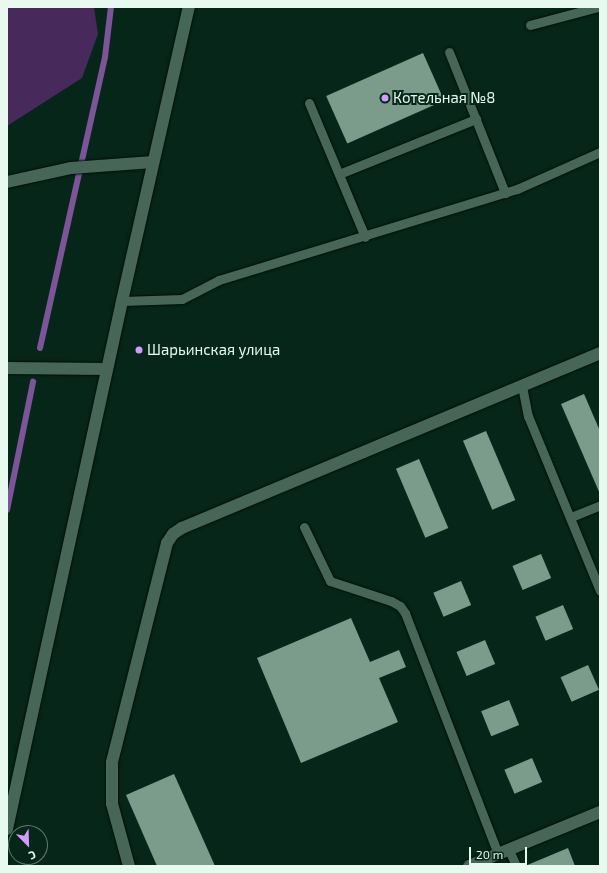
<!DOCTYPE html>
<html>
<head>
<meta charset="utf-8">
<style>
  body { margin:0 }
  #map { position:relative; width:607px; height:873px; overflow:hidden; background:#062619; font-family:"Exo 2",sans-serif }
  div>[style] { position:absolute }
  .green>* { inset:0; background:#47295c }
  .stream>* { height:6px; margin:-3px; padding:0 3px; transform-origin:3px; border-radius:3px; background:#7c5498 }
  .building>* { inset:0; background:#7b9c8b; transform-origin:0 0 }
  .roads { filter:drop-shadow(0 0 1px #000e06) drop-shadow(0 0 1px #000e06) }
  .lane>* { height:9px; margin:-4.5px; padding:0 4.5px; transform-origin:4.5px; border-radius:4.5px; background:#466657 }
  .street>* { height:12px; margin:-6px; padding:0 6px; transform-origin:6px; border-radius:6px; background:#466657 }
  .dots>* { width:11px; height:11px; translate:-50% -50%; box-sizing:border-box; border:2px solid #062619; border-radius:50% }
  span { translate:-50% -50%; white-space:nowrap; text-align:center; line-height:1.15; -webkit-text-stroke:4px #062619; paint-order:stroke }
  .poi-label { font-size:15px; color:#e8f9f0 }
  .left { translate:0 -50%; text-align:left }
  .frame { position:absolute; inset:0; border:8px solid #e8f9f0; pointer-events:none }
  .north { position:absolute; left:8px; top:825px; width:40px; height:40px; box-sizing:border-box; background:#062619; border:1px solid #607a6f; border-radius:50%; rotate:157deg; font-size:11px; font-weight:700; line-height:16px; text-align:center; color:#e8f9f0 }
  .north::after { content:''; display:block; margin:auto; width:14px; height:18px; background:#d39cfc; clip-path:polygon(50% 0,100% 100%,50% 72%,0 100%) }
  .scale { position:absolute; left:469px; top:847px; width:58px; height:18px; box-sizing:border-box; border:2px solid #e8f9f0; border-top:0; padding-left:5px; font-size:12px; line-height:14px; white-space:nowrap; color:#e8f9f0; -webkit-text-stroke:3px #062619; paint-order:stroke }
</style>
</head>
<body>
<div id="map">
  <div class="green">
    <div style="clip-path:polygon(7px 7px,94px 7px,98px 34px,82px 78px,7px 126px)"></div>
  </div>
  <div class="stream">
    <div style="left:40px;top:348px;width:298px;rotate:-77.4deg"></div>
    <div style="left:105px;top:57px;width:50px;rotate:-83.2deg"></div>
    <div style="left:7px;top:510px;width:131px;rotate:-78.5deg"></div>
  </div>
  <div class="building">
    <div style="left:423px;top:53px;width:52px;height:106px;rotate:66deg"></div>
    <div style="clip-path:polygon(584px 394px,600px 431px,600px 494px,561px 404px)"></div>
    <div style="left:486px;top:431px;width:75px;height:25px;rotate:67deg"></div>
    <div style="left:419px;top:459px;width:75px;height:25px;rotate:67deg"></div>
    <div style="left:541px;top:554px;width:26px;height:31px;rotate:67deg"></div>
    <div style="left:461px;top:581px;width:26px;height:30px;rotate:67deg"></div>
    <div style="left:563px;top:605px;width:26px;height:30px;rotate:67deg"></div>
    <div style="clip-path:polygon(351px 618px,370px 662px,399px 650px,406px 667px,379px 678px,398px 722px,301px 763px,257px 658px)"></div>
    <div style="left:485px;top:640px;width:26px;height:31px;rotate:67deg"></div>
    <div style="left:588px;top:665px;width:27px;height:30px;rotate:66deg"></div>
    <div style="left:509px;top:700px;width:27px;height:30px;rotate:68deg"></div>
    <div style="left:532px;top:758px;width:26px;height:30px;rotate:67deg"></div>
    <div style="clip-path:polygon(174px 774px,215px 866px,157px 866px,126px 795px)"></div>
    <div style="clip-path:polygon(568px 848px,575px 866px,525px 866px)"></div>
  </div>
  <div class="roads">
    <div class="lane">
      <div style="left:530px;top:25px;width:70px;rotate:-14.8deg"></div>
      <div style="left:449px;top:52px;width:152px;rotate:68.3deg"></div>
      <div style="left:309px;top:103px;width:145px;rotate:67.3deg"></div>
      <div style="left:339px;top:174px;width:148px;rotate:-21.9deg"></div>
      <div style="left:122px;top:301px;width:60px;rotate:-1.9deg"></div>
      <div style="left:182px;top:299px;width:42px;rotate:-27.2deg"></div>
      <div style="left:219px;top:280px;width:312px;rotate:-17deg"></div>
      <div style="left:517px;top:189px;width:91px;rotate:-24deg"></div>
      <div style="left:522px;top:386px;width:31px;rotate:79deg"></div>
      <div style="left:528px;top:416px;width:189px;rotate:67.6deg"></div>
      <div style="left:571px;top:517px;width:31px;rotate:-22deg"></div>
      <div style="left:304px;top:527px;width:60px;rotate:64.3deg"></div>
      <div style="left:330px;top:581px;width:64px;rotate:18.2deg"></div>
      <div style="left:391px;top:601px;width:10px;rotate:29deg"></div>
      <div style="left:400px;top:606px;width:9px;rotate:54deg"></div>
      <div style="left:405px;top:613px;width:258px;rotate:68.9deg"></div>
      <div style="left:509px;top:850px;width:17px;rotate:66deg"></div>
    </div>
    <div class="street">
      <div style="left:7px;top:182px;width:66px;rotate:-12.3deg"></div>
      <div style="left:71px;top:168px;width:82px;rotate:-4.2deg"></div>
      <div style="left:7px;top:368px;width:100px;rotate:0.6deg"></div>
      <div style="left:7px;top:829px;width:540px;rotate:-77.71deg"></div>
      <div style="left:122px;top:301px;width:302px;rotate:-77.2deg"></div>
      <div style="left:129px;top:866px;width:64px;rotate:-105.3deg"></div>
      <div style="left:112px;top:804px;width:42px;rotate:-90deg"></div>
      <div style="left:112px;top:762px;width:226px;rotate:-75.9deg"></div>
      <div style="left:167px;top:543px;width:11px;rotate:-56deg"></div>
      <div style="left:173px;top:534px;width:11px;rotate:-34deg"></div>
      <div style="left:182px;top:528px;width:453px;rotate:-22.7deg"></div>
      <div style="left:469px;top:866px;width:142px;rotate:-22.4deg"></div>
    </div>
  </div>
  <div class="dots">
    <div style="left:385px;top:98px;background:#d39cfc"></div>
    <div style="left:139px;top:350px;background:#d39cfc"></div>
  </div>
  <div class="poi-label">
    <span class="left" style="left:393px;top:98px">Котельная №8</span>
    <span class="left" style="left:147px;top:350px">Шарьинская улица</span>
  </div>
  <div class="frame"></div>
  <div class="north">С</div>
  <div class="scale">20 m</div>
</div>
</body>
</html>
